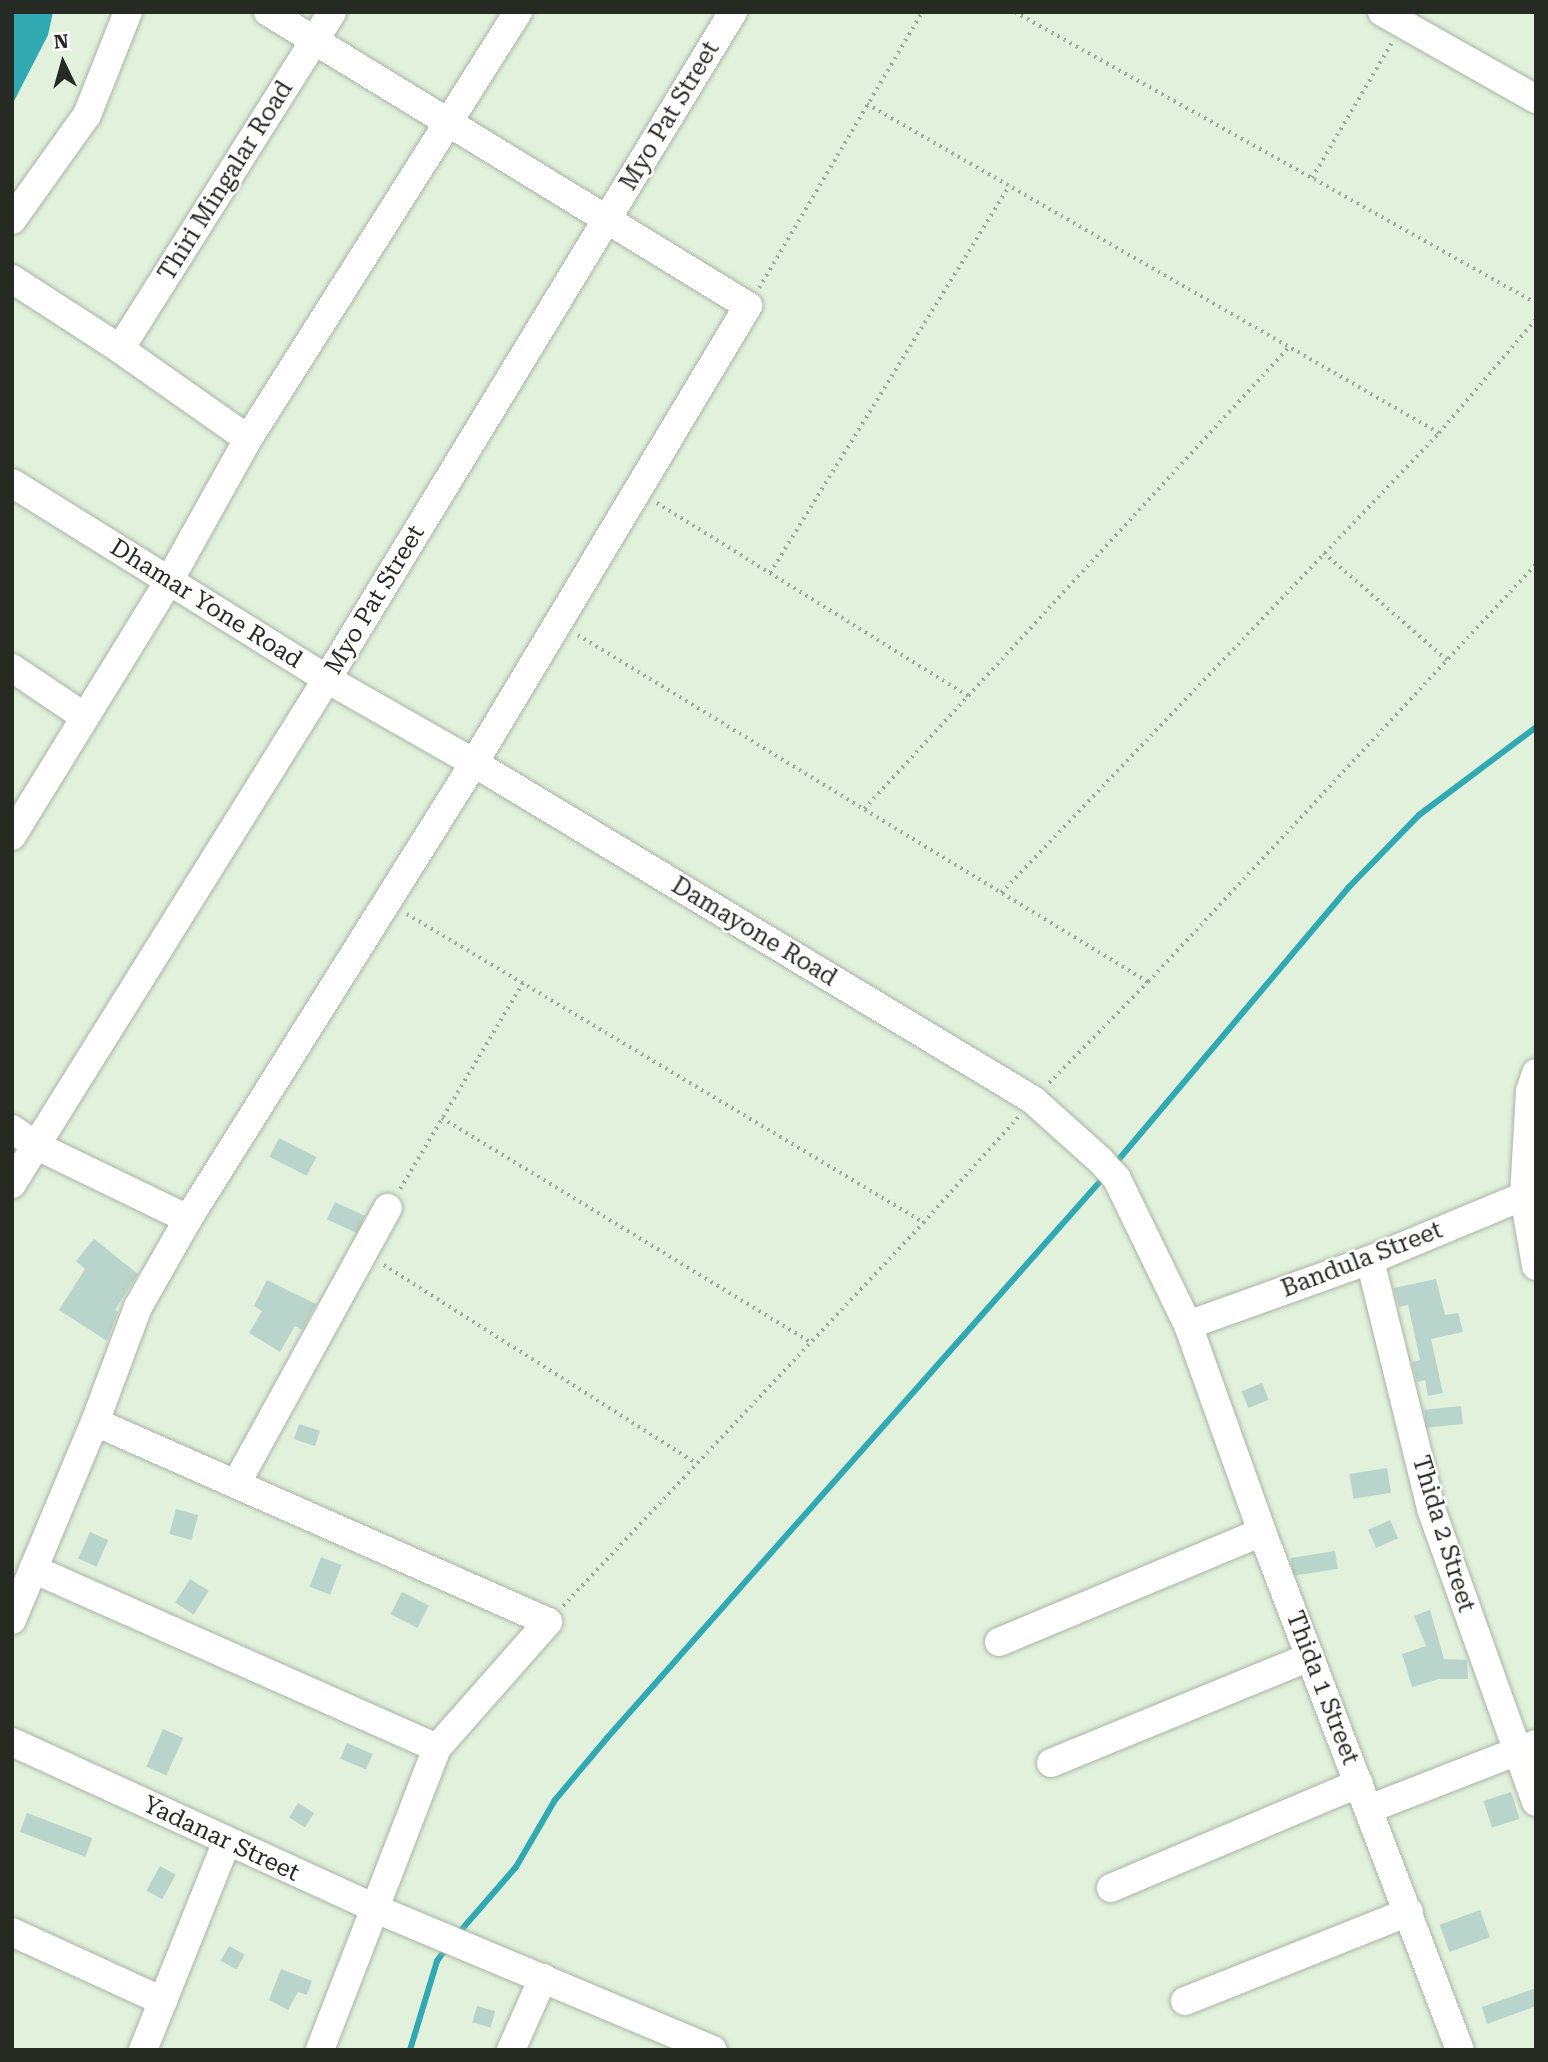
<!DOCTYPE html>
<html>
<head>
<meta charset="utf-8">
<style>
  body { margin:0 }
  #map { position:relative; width:1548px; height:2062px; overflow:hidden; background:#e1f1dc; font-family:"Roboto Serif",serif }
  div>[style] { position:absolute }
  .water>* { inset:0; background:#31a9b3 }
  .stream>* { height:6px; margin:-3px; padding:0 3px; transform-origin:3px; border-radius:3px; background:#31a9b3 }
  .building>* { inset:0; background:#b9d5cb; transform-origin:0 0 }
  .path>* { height:3.5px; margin-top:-1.75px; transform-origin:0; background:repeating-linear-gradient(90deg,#9ca898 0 2px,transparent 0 7px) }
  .roads { filter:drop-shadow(0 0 2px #a6b5a1) drop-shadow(0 0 2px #a6b5a1) }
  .minor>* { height:28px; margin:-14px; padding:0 14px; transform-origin:14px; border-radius:14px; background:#fff }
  span { translate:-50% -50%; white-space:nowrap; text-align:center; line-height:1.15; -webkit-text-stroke:5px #fff; paint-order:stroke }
  .street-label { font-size:24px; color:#252b23 }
  .frame { position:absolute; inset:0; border:14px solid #252b23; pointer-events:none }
  .north { position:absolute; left:28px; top:28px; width:70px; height:70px; -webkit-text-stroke:5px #fff; paint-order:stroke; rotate:355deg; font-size:19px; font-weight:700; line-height:28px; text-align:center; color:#252b23 }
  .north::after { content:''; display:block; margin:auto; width:24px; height:32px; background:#252b23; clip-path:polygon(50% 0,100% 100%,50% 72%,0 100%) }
</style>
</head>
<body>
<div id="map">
  <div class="water">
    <div style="clip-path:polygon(12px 12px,53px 12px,48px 35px,12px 105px)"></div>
  </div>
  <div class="stream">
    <div style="left:1114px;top:1165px;width:364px;rotate:-49.8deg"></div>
    <div style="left:1349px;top:887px;width:100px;rotate:-45.8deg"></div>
    <div style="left:1419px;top:815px;width:146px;rotate:-36.9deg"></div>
    <div style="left:456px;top:1936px;width:91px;rotate:-49deg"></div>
    <div style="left:516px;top:1867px;width:78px;rotate:-59.8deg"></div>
    <div style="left:555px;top:1800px;width:81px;rotate:-50deg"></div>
    <div style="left:607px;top:1738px;width:751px;rotate:-48.46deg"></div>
    <div style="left:410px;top:2050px;width:93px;rotate:-73.1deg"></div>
    <div style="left:437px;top:1961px;width:17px;rotate:-54deg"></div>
  </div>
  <div class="building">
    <div style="left:279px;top:1138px;width:42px;height:21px;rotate:27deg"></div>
    <div style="left:335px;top:1202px;width:33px;height:19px;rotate:25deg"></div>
    <div style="clip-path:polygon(94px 1239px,138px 1274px,115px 1310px,118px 1312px,107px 1341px,59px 1310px,85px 1269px,76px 1261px)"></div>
    <div style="clip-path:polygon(1436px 1279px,1445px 1315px,1458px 1313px,1463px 1332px,1431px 1339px,1443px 1393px,1428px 1396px,1425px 1380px,1417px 1382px,1412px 1362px,1420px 1360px,1408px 1305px,1399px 1307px,1394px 1288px)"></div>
    <div style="clip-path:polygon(267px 1280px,316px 1304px,302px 1330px,295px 1326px,280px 1352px,249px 1333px,262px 1311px,254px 1306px)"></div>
    <div style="left:1262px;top:1383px;width:18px;height:22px;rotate:68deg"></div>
    <div style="left:1461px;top:1406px;width:18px;height:37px;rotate:84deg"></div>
    <div style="left:299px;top:1424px;width:22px;height:16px;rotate:18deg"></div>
    <div style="left:1387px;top:1468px;width:25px;height:38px;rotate:81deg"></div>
    <div style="left:176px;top:1509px;width:23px;height:26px;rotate:15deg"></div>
    <div style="left:1390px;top:1520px;width:20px;height:24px;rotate:66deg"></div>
    <div style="left:90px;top:1532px;width:20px;height:29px;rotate:24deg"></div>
    <div style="left:1335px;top:1551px;width:18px;height:45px;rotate:81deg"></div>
    <div style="left:321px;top:1557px;width:22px;height:32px;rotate:21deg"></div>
    <div style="left:190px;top:1579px;width:22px;height:28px;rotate:32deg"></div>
    <div style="left:402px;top:1592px;width:30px;height:25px;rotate:27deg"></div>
    <div style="clip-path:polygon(1430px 1610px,1444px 1659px,1467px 1660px,1468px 1679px,1439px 1679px,1412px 1687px,1402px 1654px,1426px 1646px,1414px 1616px)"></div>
    <div style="left:163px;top:1729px;width:22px;height:41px;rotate:24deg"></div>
    <div style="left:347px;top:1743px;width:28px;height:17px;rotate:23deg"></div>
    <div style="left:1511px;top:1792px;width:28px;height:29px;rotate:72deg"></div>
    <div style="left:298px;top:1803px;width:19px;height:17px;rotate:32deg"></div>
    <div style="left:27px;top:1813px;width:70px;height:20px;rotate:21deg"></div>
    <div style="left:160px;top:1866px;width:18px;height:28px;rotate:29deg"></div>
    <div style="left:1480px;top:1910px;width:29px;height:43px;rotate:70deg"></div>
    <div style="left:229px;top:1946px;width:18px;height:17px;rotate:29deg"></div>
    <div style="clip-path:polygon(281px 1969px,312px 1981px,307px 1995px,298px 1992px,288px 2010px,269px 2000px)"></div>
    <div style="clip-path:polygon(1536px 1988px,1536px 2006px,1487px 2024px,1482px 2007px)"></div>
    <div style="left:477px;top:2006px;width:19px;height:17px;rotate:16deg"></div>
  </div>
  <div class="path">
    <div style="left:1015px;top:12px;width:597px;rotate:29.19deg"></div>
    <div style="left:867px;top:104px;width:660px;rotate:29.91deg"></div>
    <div style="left:1312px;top:178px;width:156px;rotate:-59.5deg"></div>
    <div style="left:759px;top:288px;width:321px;rotate:-59.4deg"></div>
    <div style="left:657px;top:503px;width:366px;rotate:31.8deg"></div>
    <div style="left:1324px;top:553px;width:163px;rotate:41deg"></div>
    <div style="left:770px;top:573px;width:455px;rotate:-58.3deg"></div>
    <div style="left:578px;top:635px;width:667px;rotate:31.33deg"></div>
    <div style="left:864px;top:809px;width:628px;rotate:-47.39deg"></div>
    <div style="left:1001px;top:893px;width:635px;rotate:-46.4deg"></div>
    <div style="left:1439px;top:433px;width:150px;rotate:-49.6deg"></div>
    <div style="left:407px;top:914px;width:601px;rotate:30.83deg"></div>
    <div style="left:1049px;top:1083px;width:141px;rotate:-45.6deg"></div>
    <div style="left:1148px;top:982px;width:570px;rotate:-47.13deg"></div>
    <div style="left:442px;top:1118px;width:432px;rotate:31.3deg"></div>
    <div style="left:400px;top:1189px;width:240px;rotate:-59.2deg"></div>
    <div style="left:384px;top:1265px;width:370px;rotate:32.4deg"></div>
    <div style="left:563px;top:1606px;width:526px;rotate:-46.77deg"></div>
    <div style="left:923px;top:1223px;width:142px;rotate:-48.1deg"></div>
  </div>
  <div class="roads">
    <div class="minor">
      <div style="left:1382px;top:12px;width:177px;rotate:29.5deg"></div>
      <div style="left:12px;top:220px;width:129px;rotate:-54.5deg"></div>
      <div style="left:87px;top:115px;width:111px;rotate:-68.3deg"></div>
      <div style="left:12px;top:279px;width:129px;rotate:32.9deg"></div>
      <div style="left:120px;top:349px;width:156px;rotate:35.1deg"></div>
      <div style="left:120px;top:349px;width:398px;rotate:-57.8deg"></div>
      <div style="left:12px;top:483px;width:371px;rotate:31.9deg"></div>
      <div style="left:327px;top:679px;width:169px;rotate:29.7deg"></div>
      <div style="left:474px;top:763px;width:653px;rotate:31.08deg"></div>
      <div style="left:1033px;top:1100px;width:91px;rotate:41.9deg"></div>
      <div style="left:1101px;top:1161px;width:24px;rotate:48deg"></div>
      <div style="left:1117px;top:1179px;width:162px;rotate:64.1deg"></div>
      <div style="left:1188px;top:1325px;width:220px;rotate:70.3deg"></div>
      <div style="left:1262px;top:1532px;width:555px;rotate:69.08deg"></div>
      <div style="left:12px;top:668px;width:88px;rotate:33.9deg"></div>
      <div style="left:12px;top:836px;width:299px;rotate:-58.4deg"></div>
      <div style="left:169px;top:581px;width:162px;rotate:-60.9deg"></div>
      <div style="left:248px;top:439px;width:505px;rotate:-57.69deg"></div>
      <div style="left:1536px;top:1073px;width:19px;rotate:108deg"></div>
      <div style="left:1530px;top:1091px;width:105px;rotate:93.3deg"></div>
      <div style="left:1524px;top:1196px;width:71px;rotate:80.3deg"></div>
      <div style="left:12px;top:1129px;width:30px;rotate:34deg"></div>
      <div style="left:37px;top:1146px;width:168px;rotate:25.8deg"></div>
      <div style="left:12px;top:1184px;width:595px;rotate:-58.05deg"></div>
      <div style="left:327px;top:679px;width:781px;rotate:-58.67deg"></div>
      <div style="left:1370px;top:1260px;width:256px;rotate:76.2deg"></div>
      <div style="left:1431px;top:1509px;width:311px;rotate:70.3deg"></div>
      <div style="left:1188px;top:1325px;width:193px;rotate:-19.7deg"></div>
      <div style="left:1370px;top:1260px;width:167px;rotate:-22.6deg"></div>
      <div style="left:1524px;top:1196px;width:12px"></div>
      <div style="left:95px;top:1422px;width:495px;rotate:23.8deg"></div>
      <div style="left:548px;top:1622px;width:168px;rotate:131.4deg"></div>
      <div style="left:437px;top:1748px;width:324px;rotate:111.2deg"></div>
      <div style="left:236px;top:1484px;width:315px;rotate:-61.2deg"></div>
      <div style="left:33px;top:1569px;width:442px;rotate:23.9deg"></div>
      <div style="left:12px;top:1620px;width:215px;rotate:-67.3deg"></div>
      <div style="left:95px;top:1422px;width:123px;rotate:-69.5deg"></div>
      <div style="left:138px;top:1307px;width:101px;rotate:-60.4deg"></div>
      <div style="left:188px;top:1219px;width:538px;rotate:-57.9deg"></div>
      <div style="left:474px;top:763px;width:533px;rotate:-59.05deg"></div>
      <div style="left:748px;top:306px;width:563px;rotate:-148.51deg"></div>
      <div style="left:999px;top:1642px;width:285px;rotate:-22.7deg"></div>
      <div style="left:12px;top:1742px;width:400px;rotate:24.6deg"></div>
      <div style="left:376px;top:1909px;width:365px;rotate:22.7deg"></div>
      <div style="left:1051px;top:1763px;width:280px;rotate:-22.3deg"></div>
      <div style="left:1369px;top:1809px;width:179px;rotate:-21.3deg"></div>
      <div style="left:1111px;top:1888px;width:269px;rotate:-22.9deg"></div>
      <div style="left:12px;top:1932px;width:166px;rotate:24.6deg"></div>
      <div style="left:1185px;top:2001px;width:241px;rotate:-21.7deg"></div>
      <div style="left:143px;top:2050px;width:225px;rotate:-68.1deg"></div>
      <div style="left:511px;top:2050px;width:79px;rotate:-66deg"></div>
    </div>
  </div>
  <div class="street-label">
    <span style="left:670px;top:116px;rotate:-59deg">Myo Pat Street</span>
    <span style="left:226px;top:181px;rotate:-58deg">Thiri Mingalar Road</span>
    <span style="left:375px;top:600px;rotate:-59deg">Myo Pat Street</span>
    <span style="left:206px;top:604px;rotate:32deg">Dhamar Yone Road</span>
    <span style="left:754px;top:932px;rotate:31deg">Damayone Road</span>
    <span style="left:1362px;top:1260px;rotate:-21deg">Bandula Street</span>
    <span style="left:1443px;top:1534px;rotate:73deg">Thida 2 Street</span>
    <span style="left:1322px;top:1688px;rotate:69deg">Thida 1 Street</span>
    <span style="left:221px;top:1839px;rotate:25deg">Yadanar Street</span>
  </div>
  <div class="frame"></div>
  <div class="north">N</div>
</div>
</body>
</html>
